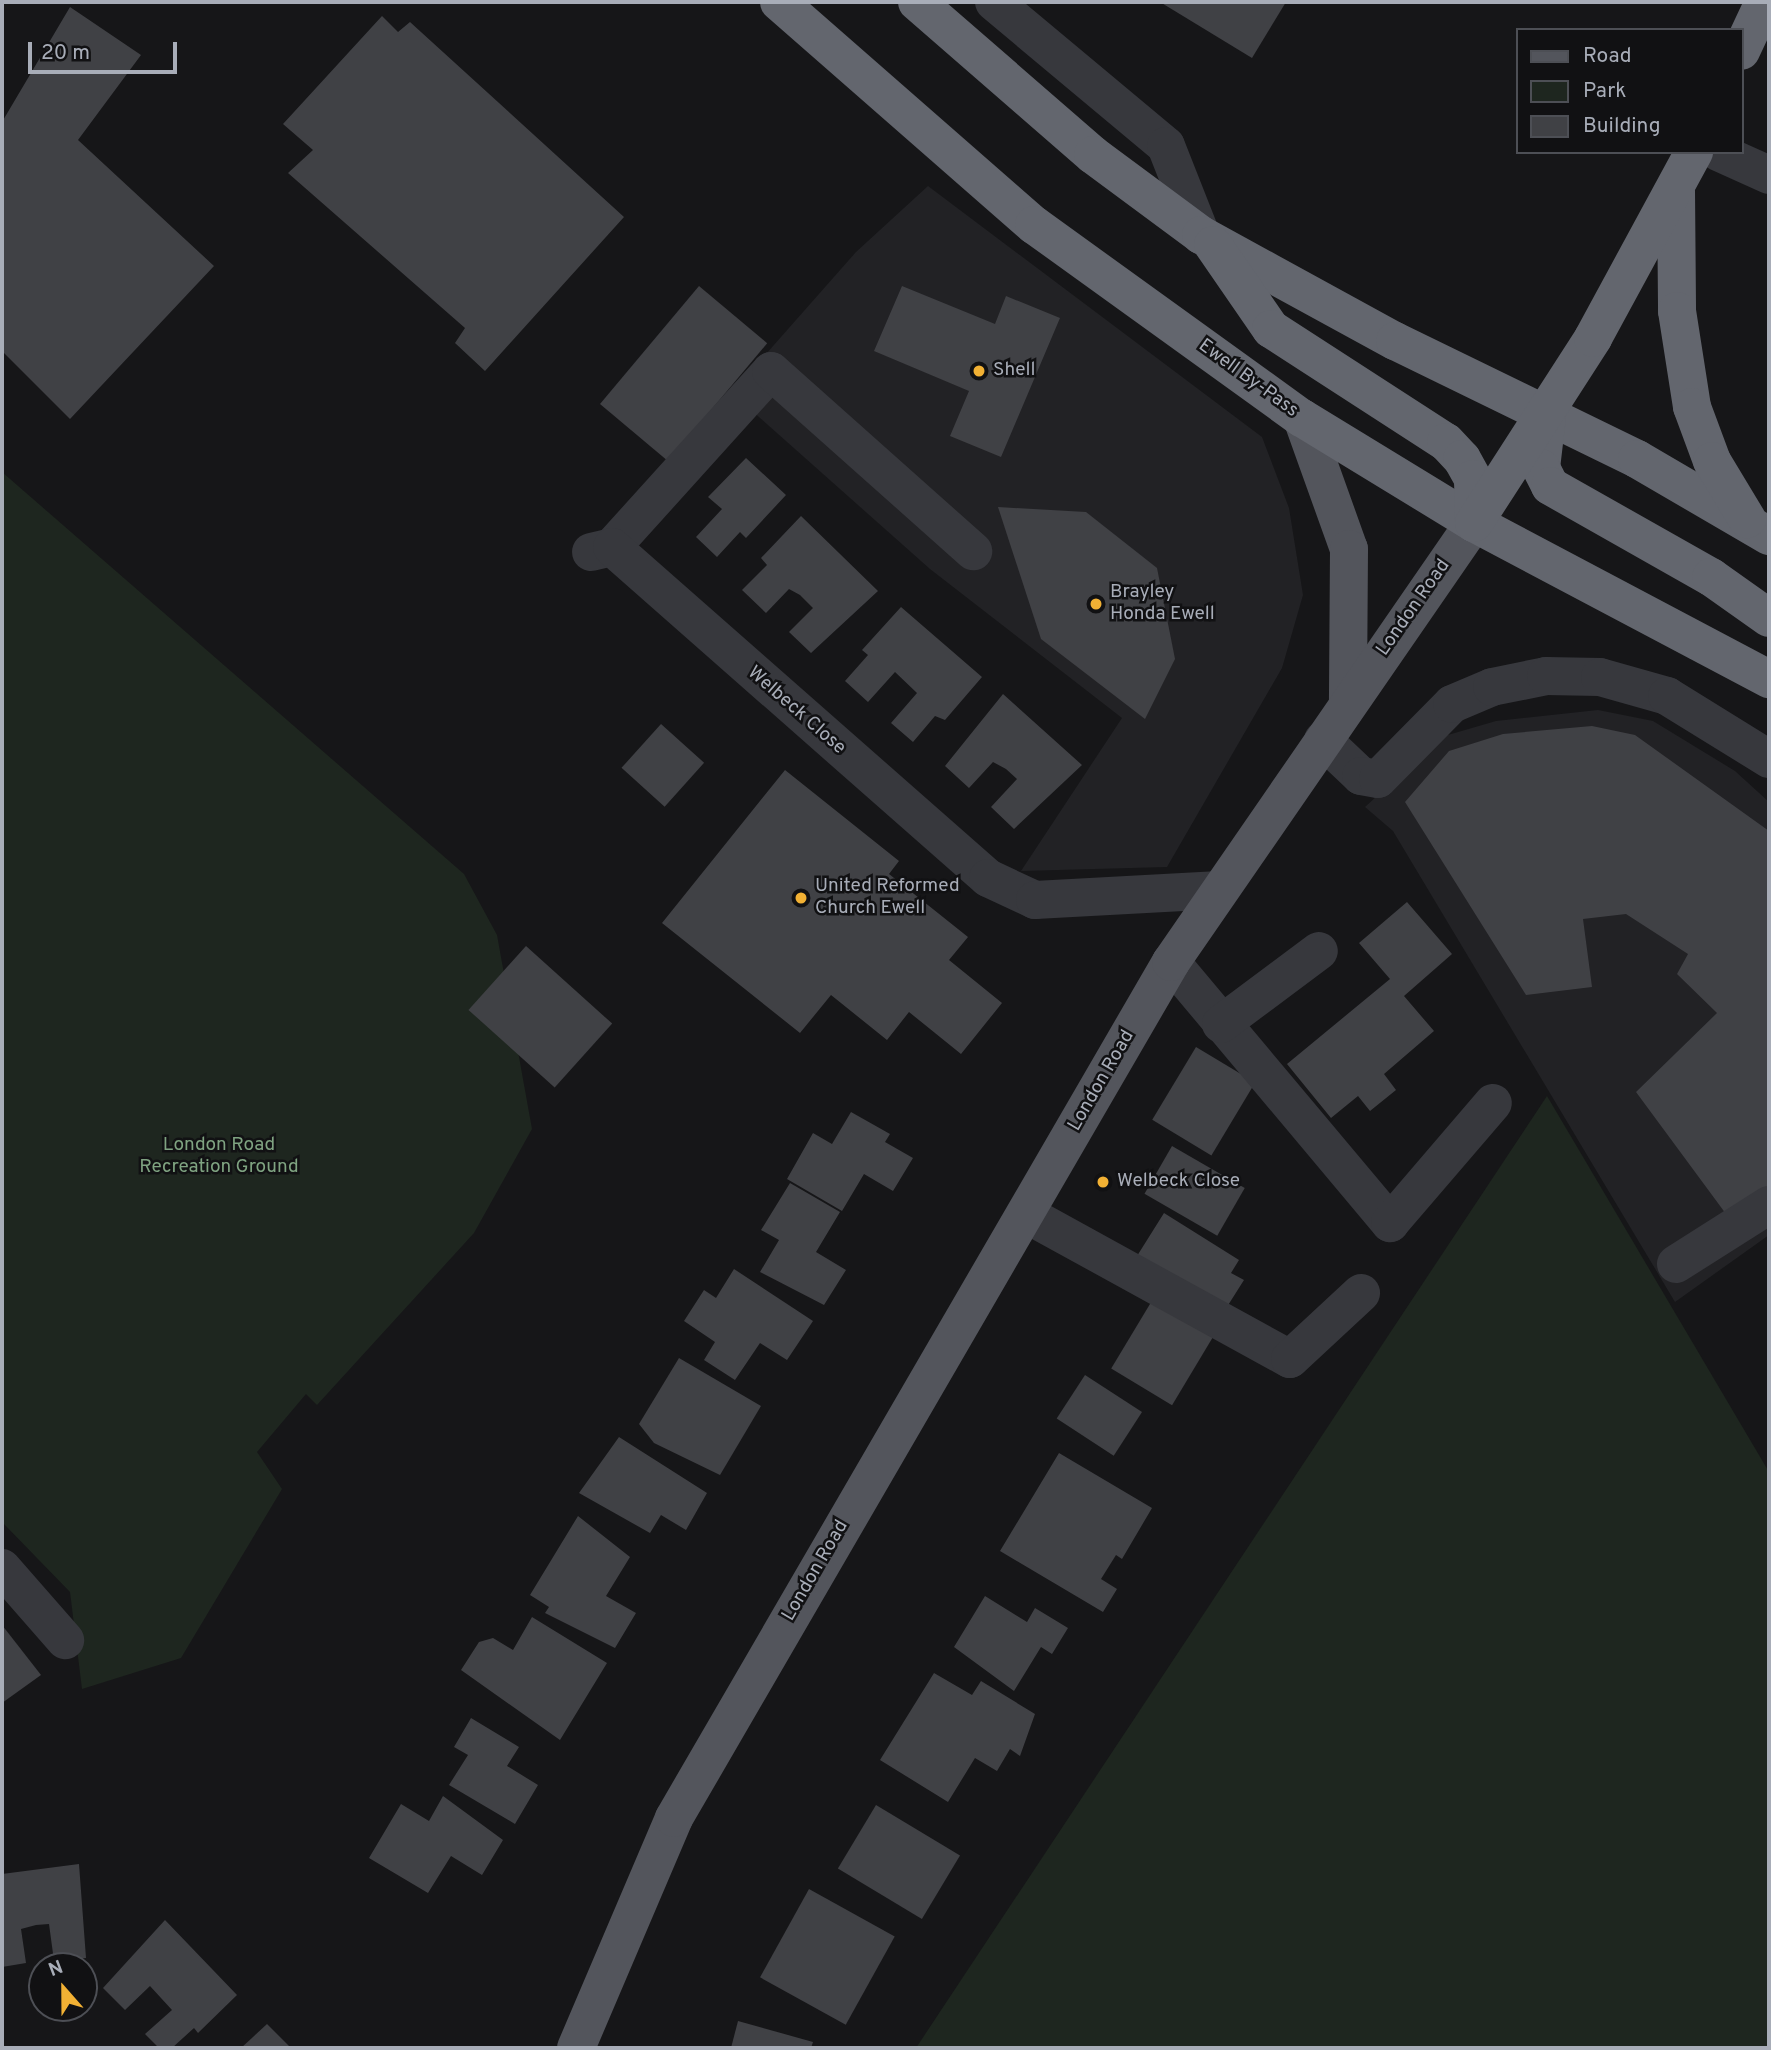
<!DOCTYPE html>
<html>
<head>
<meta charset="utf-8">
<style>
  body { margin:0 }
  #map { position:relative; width:1771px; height:2050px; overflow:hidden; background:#161618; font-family:Overpass,sans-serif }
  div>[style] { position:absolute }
  .built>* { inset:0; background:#222225 }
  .green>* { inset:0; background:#1e261f }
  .building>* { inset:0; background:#404145; transform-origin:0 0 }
  .minor>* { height:38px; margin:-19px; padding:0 19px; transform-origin:19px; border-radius:19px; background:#37383d }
  .major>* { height:38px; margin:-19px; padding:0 19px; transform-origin:19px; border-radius:19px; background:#53555c }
  .highway>* { height:38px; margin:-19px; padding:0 19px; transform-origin:19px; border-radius:19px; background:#63666e }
  .dots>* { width:19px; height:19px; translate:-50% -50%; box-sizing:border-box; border:4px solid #111113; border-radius:50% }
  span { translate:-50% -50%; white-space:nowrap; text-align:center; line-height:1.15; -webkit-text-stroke:5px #111113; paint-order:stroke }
  .poi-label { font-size:19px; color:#a8adb8 }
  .left { translate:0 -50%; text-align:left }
  .street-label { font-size:19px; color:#a8adb8 }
  .park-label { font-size:19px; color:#7fa381 }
  .frame { position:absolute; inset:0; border:4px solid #a8adb8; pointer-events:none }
  .legend { position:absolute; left:1516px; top:28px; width:228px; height:126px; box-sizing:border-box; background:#111113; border:2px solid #4d4f55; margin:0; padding:9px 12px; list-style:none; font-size:21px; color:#a8adb8 }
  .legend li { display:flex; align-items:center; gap:14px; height:35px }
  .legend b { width:35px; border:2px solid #4d4f55 }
  .north { position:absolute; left:28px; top:1952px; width:70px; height:70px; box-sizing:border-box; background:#111113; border:2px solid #4d4f55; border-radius:50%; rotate:339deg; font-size:19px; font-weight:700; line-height:28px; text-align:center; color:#a8adb8 }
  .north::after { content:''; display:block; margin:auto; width:24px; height:32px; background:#f2b134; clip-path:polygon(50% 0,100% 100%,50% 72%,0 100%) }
  .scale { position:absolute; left:28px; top:42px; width:149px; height:32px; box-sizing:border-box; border:4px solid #a8adb8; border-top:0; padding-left:9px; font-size:21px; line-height:24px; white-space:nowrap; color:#a8adb8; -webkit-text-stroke:5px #111113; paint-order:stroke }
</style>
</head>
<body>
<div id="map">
  <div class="built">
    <div style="clip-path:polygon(928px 186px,1262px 437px,1289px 508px,1303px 595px,1282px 668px,1167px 867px,1021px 871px,1122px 718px,930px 569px,751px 410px,669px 464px,856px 252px)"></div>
    <div style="clip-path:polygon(1598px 710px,1653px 721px,1735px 771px,1769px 802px,1769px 1235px,1675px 1302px,1393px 831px,1365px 807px,1441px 737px,1496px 721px)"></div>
  </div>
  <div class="green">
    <div style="clip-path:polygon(2px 472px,464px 874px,497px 935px,532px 1129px,474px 1233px,317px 1405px,306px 1394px,257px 1452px,282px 1489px,181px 1658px,82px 1689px,70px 1592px,2px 1522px)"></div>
    <div style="clip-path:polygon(1547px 1096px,1769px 1472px,1769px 2048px,916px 2048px)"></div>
  </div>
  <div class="building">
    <div style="clip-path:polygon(1160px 2px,1286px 2px,1252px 58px)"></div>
    <div style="clip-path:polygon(70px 7px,141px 55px,78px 140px,214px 266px,70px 419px,2px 351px,2px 122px)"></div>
    <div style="clip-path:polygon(382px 16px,398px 32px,410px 22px,624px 217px,485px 371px,455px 343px,465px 328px,288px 173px,313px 150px,283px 124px)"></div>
    <div style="left:699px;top:286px;width:89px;height:154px;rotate:40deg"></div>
    <div style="clip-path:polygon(902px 286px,995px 324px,1006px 296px,1060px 318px,1001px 457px,950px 436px,969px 391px,874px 351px)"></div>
    <div style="clip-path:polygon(746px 458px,786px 495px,746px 538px,740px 532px,717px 557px,696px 537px,722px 509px,708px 497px)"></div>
    <div style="clip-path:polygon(998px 507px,1086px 512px,1157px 568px,1175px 659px,1145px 719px,1041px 639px)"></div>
    <div style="clip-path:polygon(801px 516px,878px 591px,811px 653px,789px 632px,813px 608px,800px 595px,789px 589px,766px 613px,742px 590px,767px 565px,761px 558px)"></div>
    <div style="clip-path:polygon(901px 607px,982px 677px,945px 720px,935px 716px,913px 742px,891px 723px,917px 693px,895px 672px,868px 702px,845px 681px,868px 655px,862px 650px)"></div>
    <div style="clip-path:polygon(1003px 694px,1082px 765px,1014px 829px,991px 807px,1017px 779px,1006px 769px,993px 762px,969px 788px,945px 766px)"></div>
    <div style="left:661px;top:724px;width:58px;height:59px;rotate:42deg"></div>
    <div style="clip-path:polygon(1592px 726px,1635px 735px,1769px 831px,1769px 1187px,1726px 1214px,1636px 1092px,1717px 1013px,1677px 974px,1688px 954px,1626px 914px,1583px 919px,1592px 987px,1526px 995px,1405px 802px,1449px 751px,1503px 734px)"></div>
    <div style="clip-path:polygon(785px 770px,899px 861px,889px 874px,968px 937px,949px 960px,1002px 1003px,961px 1054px,909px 1012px,887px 1040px,831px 995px,800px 1033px,662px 923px)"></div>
    <div style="clip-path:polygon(1407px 902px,1452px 954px,1404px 996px,1434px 1031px,1384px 1074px,1396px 1090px,1370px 1111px,1358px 1096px,1331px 1118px,1287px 1064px,1390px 979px,1359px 943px)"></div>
    <div style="left:526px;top:946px;width:116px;height:86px;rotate:42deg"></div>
    <div style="left:1196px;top:1047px;width:69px;height:85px;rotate:31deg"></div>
    <div style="clip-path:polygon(851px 1112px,890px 1134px,885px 1142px,913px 1158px,893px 1191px,864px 1174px,842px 1211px,787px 1179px,813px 1133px,832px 1144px)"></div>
    <div style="left:1172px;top:1146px;width:84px;height:55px;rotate:30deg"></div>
    <div style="clip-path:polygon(790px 1183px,840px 1212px,816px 1252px,846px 1270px,824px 1305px,760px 1272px,779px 1240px,761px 1230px)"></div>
    <div style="clip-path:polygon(1164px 1213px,1239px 1260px,1231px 1273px,1244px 1280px,1225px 1310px,1137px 1256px)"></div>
    <div style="clip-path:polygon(734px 1269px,813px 1321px,787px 1360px,760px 1343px,735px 1380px,704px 1360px,715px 1342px,684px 1321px,704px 1290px,716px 1298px)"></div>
    <div style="left:1156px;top:1294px;width:71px;height:87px;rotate:31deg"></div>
    <div style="clip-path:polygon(679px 1358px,761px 1406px,720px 1475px,654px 1443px,639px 1424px)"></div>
    <div style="left:1085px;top:1375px;width:68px;height:52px;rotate:33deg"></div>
    <div style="clip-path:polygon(619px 1437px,707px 1493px,686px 1530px,661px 1515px,650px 1533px,579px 1493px)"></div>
    <div style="clip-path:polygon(1059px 1453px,1152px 1508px,1122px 1559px,1116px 1555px,1101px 1579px,1117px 1589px,1103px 1612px,1000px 1551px)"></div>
    <div style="clip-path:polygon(578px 1516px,630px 1557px,606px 1596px,636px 1613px,615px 1648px,545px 1613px,549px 1607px,530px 1595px)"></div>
    <div style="clip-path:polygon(985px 1596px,1027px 1622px,1035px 1608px,1068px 1628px,1052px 1654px,1041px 1647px,1014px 1691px,954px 1647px)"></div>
    <div style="clip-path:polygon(532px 1617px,607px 1663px,560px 1740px,461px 1670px,479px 1642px,493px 1638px,513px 1650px)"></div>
    <div style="clip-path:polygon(2px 1625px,41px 1675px,2px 1703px)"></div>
    <div style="clip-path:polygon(934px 1673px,972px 1695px,981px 1681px,1035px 1714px,1020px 1756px,1010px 1749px,997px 1771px,975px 1758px,948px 1802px,880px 1760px)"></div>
    <div style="clip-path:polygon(471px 1718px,519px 1747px,507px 1766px,538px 1785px,515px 1824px,449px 1785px,468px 1755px,454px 1747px)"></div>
    <div style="clip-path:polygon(443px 1796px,503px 1840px,482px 1875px,451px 1856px,428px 1893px,369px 1858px,401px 1804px,429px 1821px)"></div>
    <div style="left:876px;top:1805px;width:98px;height:74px;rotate:31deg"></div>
    <div style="clip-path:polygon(79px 1864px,86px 1958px,54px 1961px,49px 1924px,36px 1925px,21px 1929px,26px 1963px,2px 1967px,2px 1874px)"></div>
    <div style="left:809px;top:1889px;width:98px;height:101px;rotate:29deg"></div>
    <div style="clip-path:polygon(165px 1920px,237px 1995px,198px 2033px,194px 2028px,172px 2048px,159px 2048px,145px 2034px,172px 2010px,150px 1986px,125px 2010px,103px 1988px)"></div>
    <div style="clip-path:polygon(738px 2021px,813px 2042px,811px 2048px,731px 2048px)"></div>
    <div style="clip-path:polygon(267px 2024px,291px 2048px,241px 2048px)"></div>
  </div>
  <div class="minor">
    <div style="left:994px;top:2px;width:224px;rotate:39.9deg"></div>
    <div style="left:1166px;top:146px;width:96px;rotate:68.5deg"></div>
    <div style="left:1718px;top:152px;width:56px;rotate:24.3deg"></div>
    <div style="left:612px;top:547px;width:237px;rotate:-47.9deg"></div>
    <div style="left:771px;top:371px;width:271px;rotate:41.7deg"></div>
    <div style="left:591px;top:552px;width:22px;rotate:-13deg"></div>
    <div style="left:612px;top:547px;width:501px;rotate:41.36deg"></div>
    <div style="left:988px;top:878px;width:52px;rotate:25.1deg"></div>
    <div style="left:1035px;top:900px;width:185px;rotate:-3.1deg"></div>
    <div style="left:1323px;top:740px;width:52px;rotate:43.5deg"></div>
    <div style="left:1361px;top:776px;width:17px;rotate:10deg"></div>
    <div style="left:1378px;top:779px;width:105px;rotate:-45.4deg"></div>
    <div style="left:1452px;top:704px;width:43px;rotate:-23deg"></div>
    <div style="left:1492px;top:687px;width:55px;rotate:-11.5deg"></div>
    <div style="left:1546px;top:676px;width:54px;rotate:1.1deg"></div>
    <div style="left:1600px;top:677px;width:70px;rotate:15.8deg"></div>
    <div style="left:1667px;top:696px;width:120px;rotate:31.7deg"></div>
    <div style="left:1171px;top:962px;width:341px;rotate:50deg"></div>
    <div style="left:1390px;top:1223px;width:158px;rotate:-49.4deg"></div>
    <div style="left:1221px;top:1024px;width:122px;rotate:-36.7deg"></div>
    <div style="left:1026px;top:1214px;width:301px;rotate:28.8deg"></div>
    <div style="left:1290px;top:1359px;width:97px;rotate:-42.9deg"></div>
    <div style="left:1676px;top:1264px;width:110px;rotate:-32.4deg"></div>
    <div style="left:2px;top:1568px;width:96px;rotate:48.8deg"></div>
  </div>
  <div class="major">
    <div style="left:1302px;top:418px;width:139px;rotate:70.3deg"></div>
    <div style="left:1349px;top:549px;width:153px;rotate:90.4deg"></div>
    <div style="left:576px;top:2048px;width:250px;rotate:-66.9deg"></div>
    <div style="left:674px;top:1818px;width:990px;rotate:-59.86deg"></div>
    <div style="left:1171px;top:962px;width:533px;rotate:-55.39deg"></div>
  </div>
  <div class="highway">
    <div style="left:779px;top:2px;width:339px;rotate:41.2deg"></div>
    <div style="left:1034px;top:225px;width:330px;rotate:35.8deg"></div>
    <div style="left:1302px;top:418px;width:202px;rotate:31.4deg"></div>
    <div style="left:1474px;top:523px;width:334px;rotate:27.9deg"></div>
    <div style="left:917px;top:2px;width:233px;rotate:41deg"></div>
    <div style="left:1093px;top:155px;width:134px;rotate:36.5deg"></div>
    <div style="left:1201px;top:235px;width:221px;rotate:28.7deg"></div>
    <div style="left:1395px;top:341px;width:269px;rotate:26deg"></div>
    <div style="left:1637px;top:459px;width:153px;rotate:30.3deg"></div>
    <div style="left:1741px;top:51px;width:54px;rotate:-64.9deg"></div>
    <div style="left:1676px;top:191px;width:120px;rotate:89.5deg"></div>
    <div style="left:1677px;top:311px;width:97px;rotate:81.1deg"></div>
    <div style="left:1692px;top:407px;width:58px;rotate:69.7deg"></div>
    <div style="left:1712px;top:461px;width:68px;rotate:58.9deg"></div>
    <div style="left:1213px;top:245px;width:102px;rotate:55.4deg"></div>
    <div style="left:1271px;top:329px;width:208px;rotate:32.9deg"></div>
    <div style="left:1446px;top:442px;width:23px;rotate:47deg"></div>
    <div style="left:1462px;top:459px;width:23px;rotate:61deg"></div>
    <div style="left:1473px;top:479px;width:44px;rotate:88.7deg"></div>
    <div style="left:1547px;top:417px;width:51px;rotate:96.7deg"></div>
    <div style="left:1541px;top:468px;width:20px;rotate:63deg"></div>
    <div style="left:1550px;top:486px;width:185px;rotate:29.5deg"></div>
    <div style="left:1711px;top:577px;width:71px;rotate:35.3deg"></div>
    <div style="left:1474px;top:523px;width:220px;rotate:-57.2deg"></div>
    <div style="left:1593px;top:338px;width:212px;rotate:-61.5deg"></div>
  </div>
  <div class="dots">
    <div style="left:979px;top:371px;background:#f2b134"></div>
    <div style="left:1096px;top:604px;background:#f2b134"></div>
    <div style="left:801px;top:898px;background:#f2b134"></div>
    <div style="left:1103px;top:1182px;background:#f2b134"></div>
  </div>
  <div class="poi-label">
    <span class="left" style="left:993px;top:371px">Shell</span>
    <span class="left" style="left:1110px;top:604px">Brayley<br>Honda Ewell</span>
    <span class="left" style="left:815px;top:898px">United Reformed<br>Church Ewell</span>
    <span class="left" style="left:1117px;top:1182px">Welbeck Close</span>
  </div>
  <div class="street-label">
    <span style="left:1248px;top:379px;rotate:36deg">Ewell By-Pass</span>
    <span style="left:1414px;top:608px;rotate:-55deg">London Road</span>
    <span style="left:796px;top:711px;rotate:41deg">Welbeck Close</span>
    <span style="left:1102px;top:1081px;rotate:-60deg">London Road</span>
    <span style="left:816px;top:1571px;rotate:-60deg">London Road</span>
  </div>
  <div class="park-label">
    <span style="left:219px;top:1157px">London Road<br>Recreation Ground</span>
  </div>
  <div class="frame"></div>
  <ul class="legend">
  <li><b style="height:9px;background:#53555c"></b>Road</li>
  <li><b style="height:19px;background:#1e261f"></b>Park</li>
  <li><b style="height:19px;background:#404145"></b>Building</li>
  </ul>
  <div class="north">N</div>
  <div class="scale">20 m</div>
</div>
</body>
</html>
